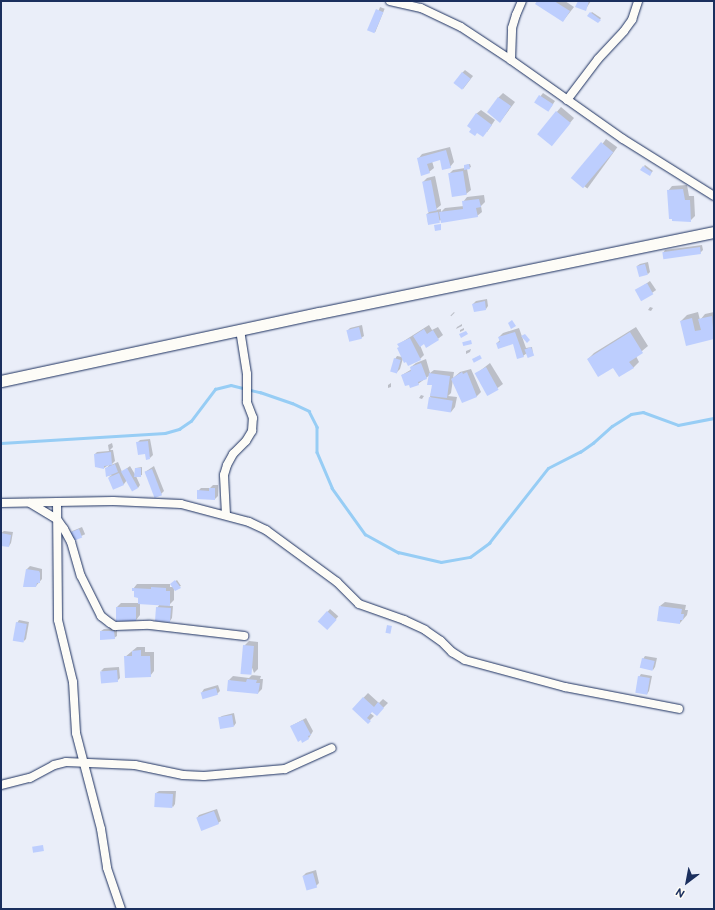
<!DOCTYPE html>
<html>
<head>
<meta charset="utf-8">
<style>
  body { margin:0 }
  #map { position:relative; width:715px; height:910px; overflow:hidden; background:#eaeef9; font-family:"Balsamiq Sans",sans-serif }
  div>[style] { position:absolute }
  .shadow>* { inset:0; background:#0003; transform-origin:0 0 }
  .stream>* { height:2.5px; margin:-1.25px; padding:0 1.25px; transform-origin:1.25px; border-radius:1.25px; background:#97cdf5 }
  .building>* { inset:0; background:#bdcefe; transform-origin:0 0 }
  .roads { filter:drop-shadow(0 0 1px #1b2f5e) drop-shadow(0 0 1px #1b2f5e) }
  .minor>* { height:8px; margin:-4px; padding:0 4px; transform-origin:4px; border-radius:4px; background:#fdfcf7 }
  .secondary>* { height:11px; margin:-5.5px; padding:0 5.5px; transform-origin:5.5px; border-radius:5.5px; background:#fdfcf7 }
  span { translate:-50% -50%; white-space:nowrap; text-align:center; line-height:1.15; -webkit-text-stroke:4px #fdfcf7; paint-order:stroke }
  .frame { position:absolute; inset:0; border:2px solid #1b2f5e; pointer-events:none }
  .north { position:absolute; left:667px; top:862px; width:40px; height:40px; -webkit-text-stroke:3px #fdfcf7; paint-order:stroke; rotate:212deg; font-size:11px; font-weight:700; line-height:16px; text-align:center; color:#1b2f5e }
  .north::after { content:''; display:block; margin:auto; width:14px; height:18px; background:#1b2f5e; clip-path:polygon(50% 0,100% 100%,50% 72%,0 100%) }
</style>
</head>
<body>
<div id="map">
  <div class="shadow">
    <div style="clip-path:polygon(538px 1px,565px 1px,574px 7px,563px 21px)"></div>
    <div style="clip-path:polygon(579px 1px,591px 1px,585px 10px)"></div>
    <div style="left:380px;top:7px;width:5px;height:25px;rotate:22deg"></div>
    <div style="clip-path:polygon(592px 12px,601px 18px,598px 22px,589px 15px)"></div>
    <div style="clip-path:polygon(465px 70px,473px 76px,463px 89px,462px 73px)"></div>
    <div style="clip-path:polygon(503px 93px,515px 102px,500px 122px,498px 98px)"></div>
    <div style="clip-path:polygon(543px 93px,555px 101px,551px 107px,536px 102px)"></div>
    <div style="clip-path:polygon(561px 107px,574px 118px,556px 140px,539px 133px)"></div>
    <div style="clip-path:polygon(481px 110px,495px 120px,487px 132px,476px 114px)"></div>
    <div style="left:606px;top:139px;width:14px;height:51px;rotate:36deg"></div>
    <div style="clip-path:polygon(450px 147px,454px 162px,450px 167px,440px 159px,432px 161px,434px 168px,429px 172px,418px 159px,422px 154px)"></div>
    <div style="clip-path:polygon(470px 164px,471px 167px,467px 169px,471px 190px,466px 194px,449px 174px,453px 170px,465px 168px,466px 165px)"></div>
    <div style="clip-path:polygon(645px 165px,653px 171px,650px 174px,644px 166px)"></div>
    <div style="clip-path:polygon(435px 176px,441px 205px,435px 210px,441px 209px,441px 212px,445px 208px,464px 206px,463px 202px,467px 197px,484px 195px,485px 202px,481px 206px,482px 212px,477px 216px,442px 220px,428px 223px,427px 214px,431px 210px,423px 182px,427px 178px)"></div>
    <div style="clip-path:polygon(687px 185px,689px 196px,694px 196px,695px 216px,691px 220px,668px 191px,672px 186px)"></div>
    <div style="clip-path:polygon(702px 245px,703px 250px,700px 253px,663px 253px,665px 250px)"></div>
    <div style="clip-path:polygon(648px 262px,650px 272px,648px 274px,637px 266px,640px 264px)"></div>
    <div style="left:650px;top:281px;width:11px;height:17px;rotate:56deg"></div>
    <div style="clip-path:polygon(487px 299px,488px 306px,486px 309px,473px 304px,476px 301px)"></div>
    <div style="clip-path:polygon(650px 307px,653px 308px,651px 311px,648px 310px)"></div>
    <div style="left:454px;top:312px;width:1px;height:5px;rotate:45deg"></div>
    <div style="clip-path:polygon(698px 312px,700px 320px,705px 314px,714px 312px,714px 338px,687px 345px,681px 321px,687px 315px)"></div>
    <div style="clip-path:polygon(462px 324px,462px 326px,456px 329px,457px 327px)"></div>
    <div style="clip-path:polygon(362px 325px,364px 336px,361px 338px,347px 331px,350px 328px)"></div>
    <div style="clip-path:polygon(429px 325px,432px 330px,438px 327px,443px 335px,427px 347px,424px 343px,420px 345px,424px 355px,420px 359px,403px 358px,400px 369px,397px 372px,395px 359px,397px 356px,402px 357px,399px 344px)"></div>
    <div style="clip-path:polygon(636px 327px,648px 346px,636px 356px,639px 362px,633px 368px,614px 367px,588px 359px,594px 353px)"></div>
    <div style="clip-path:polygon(464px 328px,464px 330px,460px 332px,460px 330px)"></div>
    <div style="clip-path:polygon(519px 328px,526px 348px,532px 347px,533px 354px,527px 353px,523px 356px,513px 343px,497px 343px,500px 340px,499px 337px,503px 333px)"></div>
    <div style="clip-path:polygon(471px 349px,470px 352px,466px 354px,466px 351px)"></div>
    <div style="clip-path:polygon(426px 359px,430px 373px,434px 370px,454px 372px,453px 378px,460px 372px,471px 369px,481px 392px,476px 397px,453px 379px,451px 393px,448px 396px,457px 397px,455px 407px,451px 412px,430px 397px,433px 384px,430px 375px,418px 384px,402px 375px,412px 369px,411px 367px,416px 363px)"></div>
    <div style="clip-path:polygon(490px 363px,503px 384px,488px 395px,476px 374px)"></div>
    <div style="clip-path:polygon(391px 383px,391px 387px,388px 388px,388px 385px)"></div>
    <div style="clip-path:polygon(421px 395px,424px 396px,422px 399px,419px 398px)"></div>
    <div style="clip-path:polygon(150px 439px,153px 455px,150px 458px,137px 443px,140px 440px)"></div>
    <div style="clip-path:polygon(112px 443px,113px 447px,110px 450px,113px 450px,115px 461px,111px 465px,118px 462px,122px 472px,130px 466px,136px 476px,136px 468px,142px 467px,142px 475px,136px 476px,140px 485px,138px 488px,127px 480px,124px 484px,113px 488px,109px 477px,112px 475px,107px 476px,106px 469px,110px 464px,104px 468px,95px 454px,97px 452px,109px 451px,108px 445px)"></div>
    <div style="clip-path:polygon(154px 466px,164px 491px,161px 494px,145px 472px)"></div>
    <div style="clip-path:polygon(213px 485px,218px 485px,218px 496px,215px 499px,198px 491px,201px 488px,210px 488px)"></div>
    <div style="left:82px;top:527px;width:8px;height:11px;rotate:67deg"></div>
    <div style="clip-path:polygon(4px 531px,13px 532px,11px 543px,9px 546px,1px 545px,1px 533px)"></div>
    <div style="clip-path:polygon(30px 566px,42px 569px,42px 579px,36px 586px,24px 586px,27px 569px)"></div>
    <div style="clip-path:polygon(177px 580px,181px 586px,174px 588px,174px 600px,168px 606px,173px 606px,172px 618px,170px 621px,157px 608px,160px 604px,140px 603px,140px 615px,136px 620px,117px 607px,121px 603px,139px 603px,139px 597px,133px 589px,137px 584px,170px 584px,170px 587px,174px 587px,173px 583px)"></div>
    <div style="clip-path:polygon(665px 602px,686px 605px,685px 610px,688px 610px,687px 615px,680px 623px,660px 606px)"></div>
    <div style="left:330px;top:609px;width:11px;height:16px;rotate:41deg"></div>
    <div style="clip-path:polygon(19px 620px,29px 622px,26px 639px,24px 641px,17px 623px)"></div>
    <div style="clip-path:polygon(117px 628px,117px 636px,114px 638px,101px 631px,104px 629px)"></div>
    <div style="clip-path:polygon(249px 641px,258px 642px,258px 669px,252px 675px,261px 676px,260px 679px,263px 679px,262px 689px,258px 693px,229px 680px,233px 676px,249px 678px,254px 673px,244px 646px)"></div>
    <div style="clip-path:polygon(137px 647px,145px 647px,145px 652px,154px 652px,154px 671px,150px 676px,125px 657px)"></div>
    <div style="clip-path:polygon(645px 656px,657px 658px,655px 667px,653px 670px,643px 659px)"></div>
    <div style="clip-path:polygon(119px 667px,120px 678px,117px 681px,101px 671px,104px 668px)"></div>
    <div style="clip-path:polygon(641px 674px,652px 676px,649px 691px,647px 694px,639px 677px)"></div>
    <div style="clip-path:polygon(218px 685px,220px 691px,217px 694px,202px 692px,204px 689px)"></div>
    <div style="clip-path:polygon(368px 693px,379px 703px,383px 699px,388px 703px,377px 714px,372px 710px,370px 713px,374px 716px,368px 722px,353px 709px)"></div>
    <div style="clip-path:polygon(234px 713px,236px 723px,234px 726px,219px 718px,222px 716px)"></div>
    <div style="clip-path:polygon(306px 718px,313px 731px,309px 738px,291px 726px)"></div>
    <div style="clip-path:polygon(159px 791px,176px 791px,175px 804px,173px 807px,156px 793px)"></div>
    <div style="clip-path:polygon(217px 809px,221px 821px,218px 823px,197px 818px,199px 815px)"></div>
    <div style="clip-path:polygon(316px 870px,319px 883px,316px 886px,303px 876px,306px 873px)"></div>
  </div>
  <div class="stream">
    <div style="left:1px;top:443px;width:164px;rotate:-3.5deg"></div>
    <div style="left:165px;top:433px;width:15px;rotate:-16deg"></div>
    <div style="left:179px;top:429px;width:14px;rotate:-34deg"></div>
    <div style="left:191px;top:421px;width:40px;rotate:-53deg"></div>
    <div style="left:215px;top:389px;width:16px;rotate:-14deg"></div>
    <div style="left:231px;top:385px;width:30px;rotate:14deg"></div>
    <div style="left:260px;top:392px;width:34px;rotate:19deg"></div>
    <div style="left:292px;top:403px;width:19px;rotate:25deg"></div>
    <div style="left:309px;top:411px;width:18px;rotate:63deg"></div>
    <div style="left:317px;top:427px;width:25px;rotate:90deg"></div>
    <div style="left:317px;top:452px;width:39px;rotate:67deg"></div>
    <div style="left:332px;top:488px;width:57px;rotate:54.3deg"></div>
    <div style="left:365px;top:534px;width:38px;rotate:29deg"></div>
    <div style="left:398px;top:552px;width:44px;rotate:13.1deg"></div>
    <div style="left:441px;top:562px;width:29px;rotate:-10deg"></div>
    <div style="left:470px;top:557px;width:24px;rotate:-36deg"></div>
    <div style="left:489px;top:543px;width:95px;rotate:-51.8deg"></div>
    <div style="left:548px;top:468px;width:36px;rotate:-27deg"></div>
    <div style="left:580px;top:452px;width:16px;rotate:-35deg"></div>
    <div style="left:593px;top:443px;width:25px;rotate:-42deg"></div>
    <div style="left:612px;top:426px;width:22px;rotate:-32deg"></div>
    <div style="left:631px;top:414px;width:12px;rotate:-9deg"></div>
    <div style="left:643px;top:412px;width:37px;rotate:20deg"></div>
    <div style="left:678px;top:425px;width:37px;rotate:-11deg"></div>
  </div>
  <div class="building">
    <div style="clip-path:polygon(537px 1px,554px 1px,570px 11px,563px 22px,535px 4px)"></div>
    <div style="clip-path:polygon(578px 1px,589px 1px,586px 11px,575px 7px)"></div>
    <div style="left:376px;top:9px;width:8px;height:23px;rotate:23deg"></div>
    <div style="clip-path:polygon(590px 12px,601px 20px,598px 23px,587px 16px)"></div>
    <div style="left:462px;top:72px;width:11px;height:14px;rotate:38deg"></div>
    <div style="left:539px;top:95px;width:17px;height:9px;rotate:33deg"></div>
    <div style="clip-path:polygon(498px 97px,511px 106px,500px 123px,487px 112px)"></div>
    <div style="left:556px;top:111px;width:19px;height:30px;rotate:39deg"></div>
    <div style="clip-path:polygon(476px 113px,492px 125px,483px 137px,477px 133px,475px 136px,469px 132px,471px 129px,467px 126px)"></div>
    <div style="left:601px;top:142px;width:16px;height:47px;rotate:40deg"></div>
    <div style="clip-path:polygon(446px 150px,451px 168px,442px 170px,440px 160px,427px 164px,430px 173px,421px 176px,417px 158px)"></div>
    <div style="clip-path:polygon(469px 164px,470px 169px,464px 170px,464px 165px)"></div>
    <div style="clip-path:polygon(643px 166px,652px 172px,650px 176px,640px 170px)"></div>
    <div style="left:463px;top:171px;width:24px;height:15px;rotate:81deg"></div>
    <div style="left:431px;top:180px;width:31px;height:9px;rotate:79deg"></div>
    <div style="clip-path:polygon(683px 189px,685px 200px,690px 200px,691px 222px,672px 221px,672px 219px,669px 219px,667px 190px)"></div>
    <div style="clip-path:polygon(479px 199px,481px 207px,476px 208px,478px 217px,441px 223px,439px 212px,463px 209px,462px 201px)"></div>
    <div style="left:438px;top:212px;width:11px;height:12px;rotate:80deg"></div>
    <div style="clip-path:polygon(441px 224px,441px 230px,435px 231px,434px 225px)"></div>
    <div style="left:700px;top:247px;width:7px;height:38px;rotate:82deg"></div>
    <div style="left:645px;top:264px;width:11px;height:9px;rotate:75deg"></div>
    <div style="left:647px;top:283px;width:13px;height:14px;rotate:61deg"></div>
    <div style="clip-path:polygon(485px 301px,486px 310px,474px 312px,472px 304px)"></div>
    <div style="clip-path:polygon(712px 316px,714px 339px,686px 346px,680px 321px,692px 318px,695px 331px,701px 330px,698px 319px)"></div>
    <div style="clip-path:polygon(512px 320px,516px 326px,511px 329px,508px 323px)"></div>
    <div style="left:359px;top:327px;width:12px;height:13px;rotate:76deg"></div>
    <div style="clip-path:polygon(424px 329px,427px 334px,433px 330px,439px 340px,426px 348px,424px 344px,420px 347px,413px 336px)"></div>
    <div style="clip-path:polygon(466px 331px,468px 334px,461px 338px,459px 334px)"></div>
    <div style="clip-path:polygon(515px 332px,524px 357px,517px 359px,513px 344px,498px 349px,496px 343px,500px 342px,498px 337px)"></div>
    <div style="clip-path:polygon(630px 332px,643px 353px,629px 362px,634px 368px,619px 377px,613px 368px,598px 377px,587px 359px)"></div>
    <div style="clip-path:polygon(525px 334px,530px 340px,527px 343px,521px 336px)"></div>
    <div style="clip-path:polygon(410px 338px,421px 360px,408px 366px,406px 362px,404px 363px,397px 348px,399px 347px,397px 344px)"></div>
    <div style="left:471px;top:340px;width:4px;height:9px;rotate:76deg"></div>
    <div style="left:531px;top:347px;width:9px;height:7px;rotate:69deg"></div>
    <div style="left:480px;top:355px;width:4px;height:9px;rotate:63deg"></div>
    <div style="left:394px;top:358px;width:7px;height:14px;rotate:16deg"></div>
    <div style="clip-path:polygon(421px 363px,427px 379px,418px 382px,419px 385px,410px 388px,409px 385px,405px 386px,401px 375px,411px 371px,410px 367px)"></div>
    <div style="left:486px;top:367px;width:26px;height:13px;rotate:61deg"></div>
    <div style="clip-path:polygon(462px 372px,463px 374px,467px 372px,477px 397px,462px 403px,451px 379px)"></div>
    <div style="clip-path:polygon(429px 373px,450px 376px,447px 398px,430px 396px,432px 385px,427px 385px)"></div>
    <div style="left:429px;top:397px;width:24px;height:12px;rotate:9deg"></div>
    <div style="clip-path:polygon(148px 441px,150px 459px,146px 460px,145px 454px,138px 455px,136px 442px)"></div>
    <div style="clip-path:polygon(111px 452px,112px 465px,104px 466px,104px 469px,95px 467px,94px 454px)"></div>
    <div style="clip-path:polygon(115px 464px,118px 472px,106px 477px,105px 468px)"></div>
    <div style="left:127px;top:468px;width:23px;height:7px;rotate:61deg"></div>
    <div style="clip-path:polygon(135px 468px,141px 468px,141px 477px,134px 477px)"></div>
    <div style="left:152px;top:469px;width:28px;height:8px;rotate:69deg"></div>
    <div style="left:119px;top:473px;width:13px;height:12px;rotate:67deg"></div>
    <div style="clip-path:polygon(209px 488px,215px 488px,215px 500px,197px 499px,197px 490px,209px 491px)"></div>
    <div style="left:79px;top:529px;width:9px;height:9px;rotate:69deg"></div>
    <div style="clip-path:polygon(1px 533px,11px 535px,9px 547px,1px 546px)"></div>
    <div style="clip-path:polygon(26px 569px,39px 571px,40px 573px,40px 583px,37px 583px,36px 587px,23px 587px)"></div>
    <div style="clip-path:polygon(175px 580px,181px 588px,175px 591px,170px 584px)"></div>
    <div style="clip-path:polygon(151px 587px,166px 588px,166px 591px,170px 591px,170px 606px,138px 604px,138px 598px,134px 597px,134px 591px,132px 591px,132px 588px,151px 589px)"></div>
    <div style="clip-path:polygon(659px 606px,682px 609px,681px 614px,684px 614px,683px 620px,680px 620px,680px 624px,657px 621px)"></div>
    <div style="left:116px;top:607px;width:20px;height:14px"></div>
    <div style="left:156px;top:607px;width:15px;height:14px;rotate:4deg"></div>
    <div style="left:327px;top:611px;width:13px;height:14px;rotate:42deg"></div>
    <div style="left:16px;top:622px;width:11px;height:19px;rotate:10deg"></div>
    <div style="left:387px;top:625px;width:5px;height:8px;rotate:11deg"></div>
    <div style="clip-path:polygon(100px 631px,114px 631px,115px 639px,100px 640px)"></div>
    <div style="left:243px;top:645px;width:11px;height:29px;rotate:5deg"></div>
    <div style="clip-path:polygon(141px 650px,141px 656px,150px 656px,151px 677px,125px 678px,124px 656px,132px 656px,132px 651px)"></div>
    <div style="left:642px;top:658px;width:13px;height:10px;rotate:13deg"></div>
    <div style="left:117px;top:670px;width:12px;height:17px;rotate:85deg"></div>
    <div style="left:638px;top:676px;width:12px;height:17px;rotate:9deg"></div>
    <div style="clip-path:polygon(247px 679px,257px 680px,256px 683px,260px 683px,258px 694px,227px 691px,228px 680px,246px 682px)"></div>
    <div style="left:216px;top:688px;width:7px;height:16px;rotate:74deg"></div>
    <div style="clip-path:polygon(363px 697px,374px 707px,378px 702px,384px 708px,377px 716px,372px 712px,367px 718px,371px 721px,368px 724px,352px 709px)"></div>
    <div style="left:232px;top:715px;width:12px;height:14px;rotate:81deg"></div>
    <div style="clip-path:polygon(303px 720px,311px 735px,308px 736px,309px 739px,302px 743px,301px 740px,298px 742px,290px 726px)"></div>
    <div style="left:155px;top:793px;width:18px;height:14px;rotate:3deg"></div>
    <div style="left:214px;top:811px;width:14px;height:19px;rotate:69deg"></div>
    <div style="left:43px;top:845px;width:6px;height:11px;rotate:81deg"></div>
    <div style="left:313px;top:873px;width:15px;height:11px;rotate:74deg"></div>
  </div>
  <div class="roads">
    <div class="minor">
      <div style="left:390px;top:1px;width:32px;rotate:13deg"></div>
      <div style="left:421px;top:8px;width:44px;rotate:25.4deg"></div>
      <div style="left:461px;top:27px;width:60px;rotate:33.4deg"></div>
      <div style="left:511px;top:60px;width:137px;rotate:35.2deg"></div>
      <div style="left:623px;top:139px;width:107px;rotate:32.1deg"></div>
      <div style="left:511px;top:60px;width:32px;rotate:-88deg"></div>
      <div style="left:512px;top:28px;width:14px;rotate:-73deg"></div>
      <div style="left:516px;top:15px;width:15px;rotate:-67deg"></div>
      <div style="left:567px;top:100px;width:51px;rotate:-52.9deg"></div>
      <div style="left:598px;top:59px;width:38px;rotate:-47deg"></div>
      <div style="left:624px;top:31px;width:14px;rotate:-54deg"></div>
      <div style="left:632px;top:20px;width:20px;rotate:-72deg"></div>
      <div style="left:57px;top:502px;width:118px;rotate:89.5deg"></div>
      <div style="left:58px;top:620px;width:64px;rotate:76.4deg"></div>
      <div style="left:73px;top:682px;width:51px;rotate:86.6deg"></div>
      <div style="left:76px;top:733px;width:99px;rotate:75.4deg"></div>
      <div style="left:101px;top:829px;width:39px;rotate:81deg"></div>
      <div style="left:107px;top:868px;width:43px;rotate:71.1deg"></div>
      <div style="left:1px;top:503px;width:112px;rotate:-1deg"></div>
      <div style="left:113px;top:501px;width:68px;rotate:2.5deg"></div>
      <div style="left:181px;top:504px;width:70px;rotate:14.8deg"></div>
      <div style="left:249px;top:522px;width:19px;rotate:25deg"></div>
      <div style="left:266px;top:530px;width:88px;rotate:36.2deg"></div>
      <div style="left:337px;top:582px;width:31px;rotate:45deg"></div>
      <div style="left:359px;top:604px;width:48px;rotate:19.6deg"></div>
      <div style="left:404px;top:620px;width:23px;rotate:25deg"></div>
      <div style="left:425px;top:630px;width:19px;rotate:35deg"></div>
      <div style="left:441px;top:641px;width:16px;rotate:45deg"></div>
      <div style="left:452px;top:652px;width:15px;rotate:32deg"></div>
      <div style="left:465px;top:660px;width:104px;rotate:15.1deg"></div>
      <div style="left:565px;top:687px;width:116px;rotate:10.9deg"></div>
      <div style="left:30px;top:503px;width:31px;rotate:31deg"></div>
      <div style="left:57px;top:519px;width:12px;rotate:55deg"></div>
      <div style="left:64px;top:529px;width:15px;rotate:62deg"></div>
      <div style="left:71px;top:542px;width:35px;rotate:74deg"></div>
      <div style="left:81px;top:576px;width:45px;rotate:63.4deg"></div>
      <div style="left:101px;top:616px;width:11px;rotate:38deg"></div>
      <div style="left:110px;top:623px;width:6px;rotate:31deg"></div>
      <div style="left:115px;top:626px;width:35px;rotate:-2deg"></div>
      <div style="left:150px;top:625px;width:95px;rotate:6.7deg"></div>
      <div style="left:226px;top:515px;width:40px;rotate:-92.9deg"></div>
      <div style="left:224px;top:475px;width:10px;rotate:-73deg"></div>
      <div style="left:227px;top:465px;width:13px;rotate:-61deg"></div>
      <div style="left:233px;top:454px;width:18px;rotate:-45deg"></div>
      <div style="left:246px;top:441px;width:12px;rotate:-59deg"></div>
      <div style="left:252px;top:431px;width:13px;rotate:-86deg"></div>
      <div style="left:253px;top:418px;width:17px;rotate:-111deg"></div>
      <div style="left:247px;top:402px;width:28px;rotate:-90deg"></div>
      <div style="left:247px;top:374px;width:45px;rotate:-99deg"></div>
      <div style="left:1px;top:785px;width:30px;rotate:-14deg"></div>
      <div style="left:30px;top:778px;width:27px;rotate:-28deg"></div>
      <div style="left:54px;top:765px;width:12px;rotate:-14deg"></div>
      <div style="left:66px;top:762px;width:69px;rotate:2.5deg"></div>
      <div style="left:135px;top:765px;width:49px;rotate:11.8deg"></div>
      <div style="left:183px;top:775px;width:21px;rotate:3deg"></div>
      <div style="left:204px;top:776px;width:81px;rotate:-4.9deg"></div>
      <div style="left:285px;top:769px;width:51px;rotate:-24.1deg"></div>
    </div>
    <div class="secondary">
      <div style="left:1px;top:381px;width:325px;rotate:-12.1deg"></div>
      <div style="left:319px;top:313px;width:403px;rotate:-11.6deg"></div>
    </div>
  </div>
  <div class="frame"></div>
  <div class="north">N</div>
</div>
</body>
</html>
